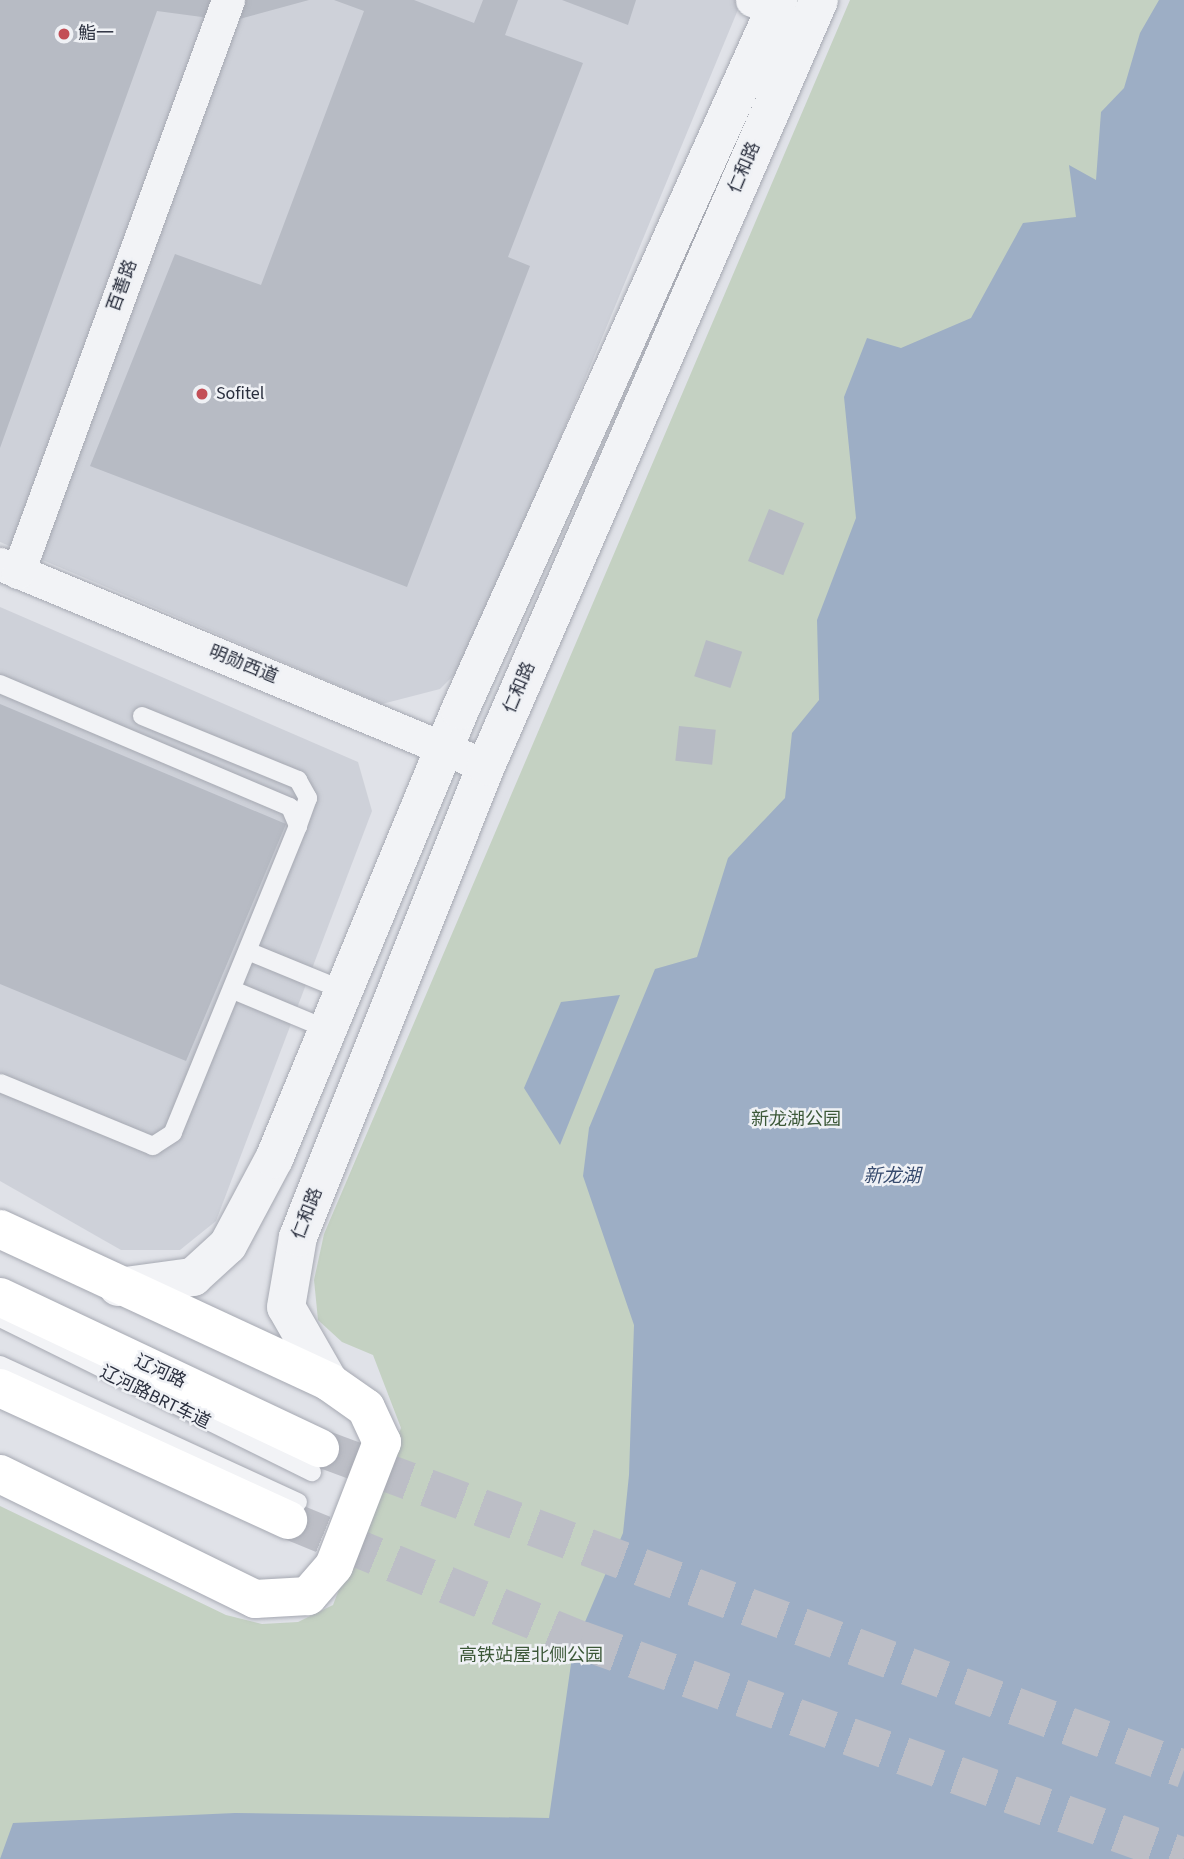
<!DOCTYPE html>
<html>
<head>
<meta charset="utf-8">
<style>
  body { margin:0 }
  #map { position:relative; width:1184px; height:1859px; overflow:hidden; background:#e0e2e8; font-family:"Source Sans 3","Noto Sans SC",sans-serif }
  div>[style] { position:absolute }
  .built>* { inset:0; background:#ced1d9 }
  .green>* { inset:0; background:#c4d1c2 }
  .water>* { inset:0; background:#9daec5 }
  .building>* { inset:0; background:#b7bbc4; transform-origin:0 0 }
  .primary-tunnel>* { height:38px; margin-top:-19px; transform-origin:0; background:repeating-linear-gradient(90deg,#bcbec6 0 38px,transparent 0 57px) }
  .roads { filter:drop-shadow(0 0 2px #a6a9b2) drop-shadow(0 0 2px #a6a9b2) }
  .service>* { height:18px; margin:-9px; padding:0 9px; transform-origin:9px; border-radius:9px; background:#f2f3f6 }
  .minor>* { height:33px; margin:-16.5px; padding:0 16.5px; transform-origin:16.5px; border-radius:16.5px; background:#f2f3f6 }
  .tertiary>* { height:38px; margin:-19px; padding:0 19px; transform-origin:19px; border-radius:19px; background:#f2f3f6 }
  .primary>* { height:38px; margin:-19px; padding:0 19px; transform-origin:19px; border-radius:19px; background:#fff }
  .dots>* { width:19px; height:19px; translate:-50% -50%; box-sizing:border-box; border:4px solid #eff1f5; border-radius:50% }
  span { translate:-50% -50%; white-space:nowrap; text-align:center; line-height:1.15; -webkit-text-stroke:5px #eff1f5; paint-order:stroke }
  .poi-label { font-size:18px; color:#2a2f3e }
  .left { translate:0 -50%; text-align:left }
  .street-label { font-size:18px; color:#2a2f3e }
  .park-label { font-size:18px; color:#3c5838 }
  .water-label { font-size:19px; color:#374b6e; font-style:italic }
</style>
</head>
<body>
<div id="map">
  <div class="built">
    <div style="clip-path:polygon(0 0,742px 0,468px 661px,440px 689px,382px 704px,0 542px)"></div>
    <div style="clip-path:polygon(0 607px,358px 762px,372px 811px,216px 1221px,180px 1250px,121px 1250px,0 1181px)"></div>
  </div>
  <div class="green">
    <div style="clip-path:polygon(850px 0,1184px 0,1184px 1859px,0 1859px,0 1506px,226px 1615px,262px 1624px,298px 1622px,333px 1605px,401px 1428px,373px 1355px,342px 1342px,318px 1320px,314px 1280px,324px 1234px)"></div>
  </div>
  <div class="water">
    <div style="clip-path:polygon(1159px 0,1184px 0,1184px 1859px,0 1859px,13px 1823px,235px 1813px,549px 1818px,573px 1650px,623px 1533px,629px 1475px,634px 1325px,583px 1176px,589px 1128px,655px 969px,697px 957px,728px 858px,785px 798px,792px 733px,819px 700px,817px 620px,856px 518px,844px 397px,867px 338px,901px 348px,971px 318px,1023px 223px,1076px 217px,1069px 165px,1096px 180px,1101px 112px,1124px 88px,1140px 33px)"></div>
    <div style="clip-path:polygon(620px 995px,560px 1145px,524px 1088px,561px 1002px)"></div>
  </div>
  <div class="building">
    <div style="clip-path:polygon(0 0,309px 0,232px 21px,157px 11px,0 448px)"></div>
    <div style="clip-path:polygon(334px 0,414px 0,474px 23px,483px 0,518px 0,505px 35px,583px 63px,508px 257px,530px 266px,407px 587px,90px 466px,175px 254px,261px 285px,364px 11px)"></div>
    <div style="clip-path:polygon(562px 0,636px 0,628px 25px)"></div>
    <div style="left:769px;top:509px;width:38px;height:56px;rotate:22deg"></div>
    <div style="left:706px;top:640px;width:38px;height:38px;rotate:18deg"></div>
    <div style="clip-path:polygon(0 704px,286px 824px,186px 1061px,0 984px)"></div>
    <div style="left:679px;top:726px;width:37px;height:35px;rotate:6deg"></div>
  </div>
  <div class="primary-tunnel">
    <div style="left:320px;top:1448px;width:922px;rotate:20.38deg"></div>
    <div style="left:288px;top:1520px;width:317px;rotate:22.3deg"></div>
    <div style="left:581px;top:1640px;width:641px;rotate:19.79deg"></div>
  </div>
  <div class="roads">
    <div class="service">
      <div style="left:0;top:684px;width:315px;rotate:23deg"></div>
      <div style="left:290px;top:807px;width:21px;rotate:67deg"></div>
      <div style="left:298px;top:826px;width:331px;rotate:112.2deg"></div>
      <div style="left:173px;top:1133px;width:24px;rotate:147deg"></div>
      <div style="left:153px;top:1146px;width:165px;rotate:-157.6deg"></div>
      <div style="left:142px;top:716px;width:169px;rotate:22.3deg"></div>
      <div style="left:298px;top:780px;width:21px;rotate:61deg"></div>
      <div style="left:308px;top:798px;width:30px;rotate:110deg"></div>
      <div style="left:250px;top:952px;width:103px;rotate:22.3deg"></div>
      <div style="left:233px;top:990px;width:104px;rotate:22.6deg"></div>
      <div style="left:0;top:1318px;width:348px;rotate:26.3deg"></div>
      <div style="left:0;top:1365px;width:328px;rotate:24.7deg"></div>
    </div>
    <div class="minor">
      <div style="left:752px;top:0;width:25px;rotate:21deg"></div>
      <div style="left:0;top:564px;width:526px;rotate:22.57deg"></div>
      <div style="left:18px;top:572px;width:609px;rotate:-69.84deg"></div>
    </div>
    <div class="tertiary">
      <div style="left:118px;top:1287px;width:76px;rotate:-7.6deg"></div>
      <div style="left:193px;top:1277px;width:47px;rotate:-42.4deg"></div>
      <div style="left:228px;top:1245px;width:98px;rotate:-61.9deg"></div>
      <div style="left:274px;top:1159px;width:486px;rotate:-67.5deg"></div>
      <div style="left:460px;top:710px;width:778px;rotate:-65.81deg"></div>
      <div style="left:329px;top:1382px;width:86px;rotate:-119.8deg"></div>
      <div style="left:286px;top:1307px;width:71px;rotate:-80.3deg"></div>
      <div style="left:298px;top:1237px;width:507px;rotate:-68.24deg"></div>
      <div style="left:486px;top:766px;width:835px;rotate:-66.5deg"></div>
    </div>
    <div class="primary">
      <div style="left:0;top:1229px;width:363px;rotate:24.9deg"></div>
      <div style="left:329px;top:1382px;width:45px;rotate:35.1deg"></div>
      <div style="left:366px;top:1408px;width:38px;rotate:65deg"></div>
      <div style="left:382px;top:1442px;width:133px;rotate:111.2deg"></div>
      <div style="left:334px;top:1566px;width:40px;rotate:131deg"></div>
      <div style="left:308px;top:1596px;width:53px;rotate:176.8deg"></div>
      <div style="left:255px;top:1599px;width:284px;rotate:-153.9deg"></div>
      <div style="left:0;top:1297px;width:354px;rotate:25.3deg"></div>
      <div style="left:0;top:1388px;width:317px;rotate:24.6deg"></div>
    </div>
  </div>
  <div class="dots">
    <div style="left:64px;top:34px;background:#c34e56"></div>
    <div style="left:202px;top:394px;background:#c34e56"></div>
  </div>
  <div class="poi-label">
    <span class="left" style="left:78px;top:34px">鮨一</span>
    <span class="left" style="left:216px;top:394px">Sofitel</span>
  </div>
  <div class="street-label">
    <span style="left:745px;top:168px;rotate:-67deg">仁和路</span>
    <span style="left:123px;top:286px;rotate:-70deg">百善路</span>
    <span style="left:243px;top:665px;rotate:22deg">明勋西道</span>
    <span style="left:520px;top:688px;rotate:-67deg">仁和路</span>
    <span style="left:308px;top:1214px;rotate:-69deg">仁和路</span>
    <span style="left:160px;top:1372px;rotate:25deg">辽河路</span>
    <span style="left:155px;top:1398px;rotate:26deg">辽河路BRT车道</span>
  </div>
  <div class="park-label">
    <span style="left:796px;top:1120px">新龙湖公园</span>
    <span style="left:531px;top:1656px">高铁站屋北侧公园</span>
  </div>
  <div class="water-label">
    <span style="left:892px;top:1177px">新龙湖</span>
  </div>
</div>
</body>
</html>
